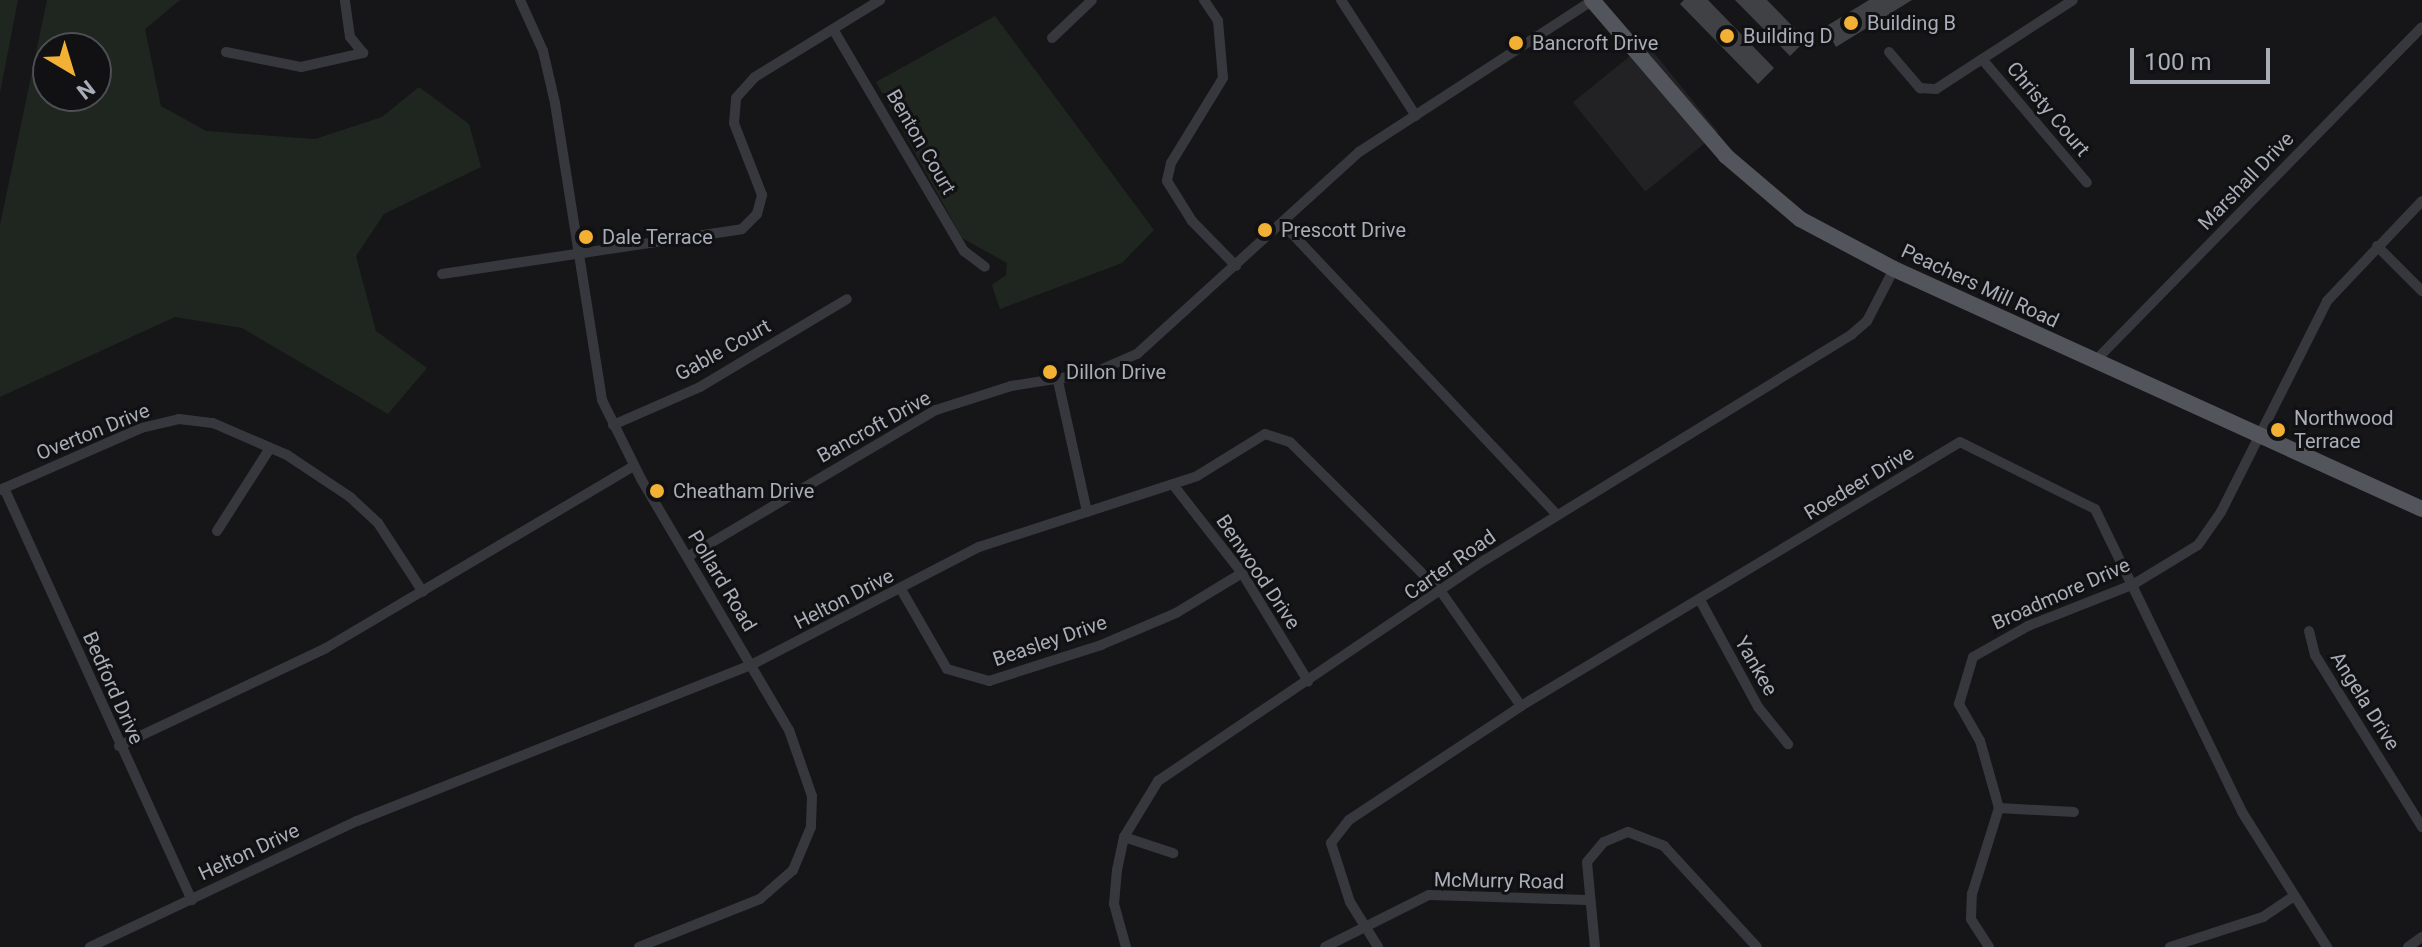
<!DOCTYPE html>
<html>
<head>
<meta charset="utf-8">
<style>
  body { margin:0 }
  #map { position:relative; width:2422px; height:947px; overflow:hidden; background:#161618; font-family:Roboto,sans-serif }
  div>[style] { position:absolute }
  .built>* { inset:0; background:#222225; transform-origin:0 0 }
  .green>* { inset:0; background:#1e261f }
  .building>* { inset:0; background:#404145 }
  .street>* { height:10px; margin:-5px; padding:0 5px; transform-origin:5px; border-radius:5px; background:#37383d }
  .primary>* { height:16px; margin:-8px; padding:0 8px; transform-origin:8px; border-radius:8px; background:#53555c }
  .dots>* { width:22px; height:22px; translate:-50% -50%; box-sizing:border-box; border:4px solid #111113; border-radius:50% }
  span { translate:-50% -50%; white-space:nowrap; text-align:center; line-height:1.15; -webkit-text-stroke:6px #111113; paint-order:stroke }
  .poi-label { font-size:20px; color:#a8adb8 }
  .left { translate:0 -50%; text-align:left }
  .street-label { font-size:20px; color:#a8adb8 }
  .north { position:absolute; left:32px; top:32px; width:80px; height:80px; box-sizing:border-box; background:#111113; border:2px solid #4d4f55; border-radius:50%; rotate:142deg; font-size:22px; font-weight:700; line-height:32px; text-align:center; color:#a8adb8 }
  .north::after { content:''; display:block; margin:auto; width:28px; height:36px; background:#f2b134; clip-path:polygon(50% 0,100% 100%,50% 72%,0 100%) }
  .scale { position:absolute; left:2130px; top:48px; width:140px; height:36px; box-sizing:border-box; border:4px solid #a8adb8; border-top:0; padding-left:10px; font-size:24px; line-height:28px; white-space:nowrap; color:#a8adb8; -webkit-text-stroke:6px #111113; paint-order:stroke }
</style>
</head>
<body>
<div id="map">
  <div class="built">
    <div style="left:1646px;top:43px;width:115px;height:94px;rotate:51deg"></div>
  </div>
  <div class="green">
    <div style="clip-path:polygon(0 0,18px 0,0 93px)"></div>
    <div style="clip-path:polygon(evenodd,47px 0,180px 0,145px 29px,161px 106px,206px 131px,315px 139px,382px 117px,419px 87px,469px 124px,481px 167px,384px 214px,356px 256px,376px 331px,427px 368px,388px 414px,242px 328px,175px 317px,0 397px,0 225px,47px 0,48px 48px,96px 48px,96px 96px,48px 96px,48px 48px)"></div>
    <div style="clip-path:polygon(995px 16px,1154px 230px,1122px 263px,1000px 309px,992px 285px,1006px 275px,1007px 263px,962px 238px,876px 82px)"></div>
  </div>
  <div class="building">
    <div style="clip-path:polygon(1684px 0,1708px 0,1774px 68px,1758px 84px,1680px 4px)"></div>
    <div style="clip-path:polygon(1735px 0,1767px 0,1806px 40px,1790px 56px)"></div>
    <div style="clip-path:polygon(1869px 0,1912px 0,1836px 47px,1825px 27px)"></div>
  </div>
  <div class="street">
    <div style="left:520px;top:0;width:56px;rotate:65.7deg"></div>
    <div style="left:543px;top:51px;width:53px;rotate:77deg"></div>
    <div style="left:555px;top:103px;width:301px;rotate:81deg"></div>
    <div style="left:602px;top:400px;width:88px;rotate:63.7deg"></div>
    <div style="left:641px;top:479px;width:291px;rotate:59.5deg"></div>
    <div style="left:789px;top:730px;width:70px;rotate:70.8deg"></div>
    <div style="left:812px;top:796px;width:31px;rotate:92deg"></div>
    <div style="left:811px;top:827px;width:47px;rotate:112.7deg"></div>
    <div style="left:793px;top:870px;width:44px;rotate:138.7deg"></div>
    <div style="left:760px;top:899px;width:130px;rotate:158.4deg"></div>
    <div style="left:1204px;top:0;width:25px;rotate:56deg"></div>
    <div style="left:1218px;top:21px;width:57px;rotate:85deg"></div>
    <div style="left:1223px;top:78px;width:100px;rotate:121.5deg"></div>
    <div style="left:1171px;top:163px;width:18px;rotate:103deg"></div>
    <div style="left:1167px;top:181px;width:47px;rotate:58deg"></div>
    <div style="left:1192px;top:221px;width:63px;rotate:45.6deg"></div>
    <div style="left:1341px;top:0;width:138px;rotate:57.1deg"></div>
    <div style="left:833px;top:29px;width:258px;rotate:59.5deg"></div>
    <div style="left:964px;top:251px;width:26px;rotate:37deg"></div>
    <div style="left:1052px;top:38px;width:55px;rotate:-43.5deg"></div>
    <div style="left:226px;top:52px;width:76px;rotate:11.3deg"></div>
    <div style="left:301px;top:67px;width:64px;rotate:-12.7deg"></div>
    <div style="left:363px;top:53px;width:21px;rotate:-129deg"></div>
    <div style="left:350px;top:37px;width:37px;rotate:-98deg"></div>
    <div style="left:1889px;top:52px;width:48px;rotate:49.3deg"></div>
    <div style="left:1920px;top:88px;width:16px;rotate:4deg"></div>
    <div style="left:1936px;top:89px;width:163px;rotate:-33deg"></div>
    <div style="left:1982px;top:59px;width:162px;rotate:49.7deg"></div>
    <div style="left:1283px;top:224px;width:400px;rotate:46.7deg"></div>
    <div style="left:2377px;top:246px;width:64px;rotate:45deg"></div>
    <div style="left:442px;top:274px;width:303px;rotate:-8.5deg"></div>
    <div style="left:742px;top:229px;width:21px;rotate:-45deg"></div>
    <div style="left:757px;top:214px;width:20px;rotate:-75deg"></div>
    <div style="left:762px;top:195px;width:77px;rotate:-111.3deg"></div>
    <div style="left:734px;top:123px;width:25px;rotate:-85deg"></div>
    <div style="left:736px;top:98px;width:28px;rotate:-48deg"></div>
    <div style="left:755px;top:77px;width:147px;rotate:-31.6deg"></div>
    <div style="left:2095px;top:361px;width:467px;rotate:-45.6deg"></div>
    <div style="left:1058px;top:381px;width:134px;rotate:77.5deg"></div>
    <div style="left:613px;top:425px;width:95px;rotate:-23.6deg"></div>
    <div style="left:700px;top:387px;width:171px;rotate:-30.9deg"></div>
    <div style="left:1174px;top:486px;width:110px;rotate:52deg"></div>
    <div style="left:1242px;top:573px;width:127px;rotate:58.6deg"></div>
    <div style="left:4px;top:488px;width:453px;rotate:65.5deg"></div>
    <div style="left:0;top:490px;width:154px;rotate:-23.7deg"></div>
    <div style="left:141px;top:428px;width:39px;rotate:-13deg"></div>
    <div style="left:179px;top:419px;width:34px;rotate:7deg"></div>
    <div style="left:213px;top:423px;width:81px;rotate:23.4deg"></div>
    <div style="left:287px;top:455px;width:76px;rotate:33.7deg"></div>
    <div style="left:350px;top:497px;width:38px;rotate:43deg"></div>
    <div style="left:378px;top:523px;width:82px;rotate:56.9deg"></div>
    <div style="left:217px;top:531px;width:98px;rotate:-57.4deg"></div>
    <div style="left:687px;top:557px;width:289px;rotate:-30.6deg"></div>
    <div style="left:936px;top:410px;width:79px;rotate:-17.7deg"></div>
    <div style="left:1011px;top:386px;width:83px;rotate:-9deg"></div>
    <div style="left:1093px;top:373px;width:48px;rotate:-23.4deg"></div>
    <div style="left:1137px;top:354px;width:300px;rotate:-42.3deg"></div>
    <div style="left:1359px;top:152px;width:279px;rotate:-33deg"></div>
    <div style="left:902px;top:591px;width:90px;rotate:60deg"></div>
    <div style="left:947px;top:669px;width:44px;rotate:15.9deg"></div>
    <div style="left:989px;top:681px;width:118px;rotate:-17.8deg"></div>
    <div style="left:1101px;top:645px;width:82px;rotate:-23.1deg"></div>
    <div style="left:1176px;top:613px;width:77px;rotate:-31.2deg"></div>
    <div style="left:1700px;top:600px;width:122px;rotate:61.5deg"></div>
    <div style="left:1758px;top:707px;width:48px;rotate:51deg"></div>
    <div style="left:2309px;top:631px;width:25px;rotate:76deg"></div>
    <div style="left:2315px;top:655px;width:203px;rotate:58.1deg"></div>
    <div style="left:119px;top:746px;width:229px;rotate:-25.3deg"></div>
    <div style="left:326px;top:648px;width:358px;rotate:-30.6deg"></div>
    <div style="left:1999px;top:808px;width:75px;rotate:3.1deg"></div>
    <div style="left:1124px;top:837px;width:52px;rotate:18.1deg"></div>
    <div style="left:90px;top:947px;width:295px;rotate:-25.3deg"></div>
    <div style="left:357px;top:821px;width:424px;rotate:-21.6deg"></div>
    <div style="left:751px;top:665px;width:257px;rotate:-27.4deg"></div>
    <div style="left:979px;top:547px;width:229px;rotate:-18deg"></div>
    <div style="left:1197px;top:476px;width:80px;rotate:-31.7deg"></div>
    <div style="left:1265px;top:434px;width:26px;rotate:18deg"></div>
    <div style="left:1290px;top:442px;width:214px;rotate:44.8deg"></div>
    <div style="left:1442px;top:593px;width:138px;rotate:55deg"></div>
    <div style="left:1126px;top:947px;width:45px;rotate:-105.6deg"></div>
    <div style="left:1114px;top:904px;width:34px;rotate:-85deg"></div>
    <div style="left:1117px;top:870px;width:34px;rotate:-78deg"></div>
    <div style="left:1124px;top:837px;width:66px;rotate:-58.7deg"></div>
    <div style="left:1158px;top:781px;width:395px;rotate:-34.1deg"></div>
    <div style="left:1485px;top:560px;width:431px;rotate:-31.6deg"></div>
    <div style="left:1852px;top:334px;width:20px;rotate:-41deg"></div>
    <div style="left:1867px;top:321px;width:59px;rotate:-62.6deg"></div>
    <div style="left:1325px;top:947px;width:116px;rotate:-26.6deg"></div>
    <div style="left:1429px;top:895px;width:158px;rotate:1.8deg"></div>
    <div style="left:1378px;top:947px;width:53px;rotate:-121.9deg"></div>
    <div style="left:1350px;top:902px;width:62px;rotate:-107.9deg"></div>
    <div style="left:1331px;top:843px;width:29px;rotate:-52deg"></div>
    <div style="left:1349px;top:820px;width:206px;rotate:-33.5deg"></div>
    <div style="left:1521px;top:706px;width:512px;rotate:-31.02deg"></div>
    <div style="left:1960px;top:442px;width:151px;rotate:26.4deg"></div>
    <div style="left:2095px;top:509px;width:337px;rotate:64.1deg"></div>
    <div style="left:2242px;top:812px;width:160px;rotate:57.8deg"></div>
    <div style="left:1595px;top:947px;width:85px;rotate:-95.4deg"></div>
    <div style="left:1587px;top:862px;width:26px;rotate:-50deg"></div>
    <div style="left:1604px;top:842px;width:26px;rotate:-23deg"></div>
    <div style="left:1628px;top:832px;width:39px;rotate:21deg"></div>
    <div style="left:1664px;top:846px;width:137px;rotate:47.4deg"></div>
    <div style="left:1989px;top:947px;width:33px;rotate:-123deg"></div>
    <div style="left:1971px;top:919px;width:25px;rotate:-88deg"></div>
    <div style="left:1972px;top:894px;width:90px;rotate:-72.6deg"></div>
    <div style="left:1999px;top:808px;width:70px;rotate:-105.8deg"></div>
    <div style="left:1980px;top:741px;width:43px;rotate:-119.6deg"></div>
    <div style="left:1959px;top:704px;width:49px;rotate:-73.4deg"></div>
    <div style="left:1973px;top:657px;width:63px;rotate:-29.4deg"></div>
    <div style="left:2028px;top:626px;width:114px;rotate:-21.6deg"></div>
    <div style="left:2134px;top:584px;width:75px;rotate:-31.4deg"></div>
    <div style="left:2198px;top:545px;width:40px;rotate:-55.1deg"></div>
    <div style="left:2221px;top:512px;width:236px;rotate:-63.3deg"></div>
    <div style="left:2327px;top:301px;width:138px;rotate:-46.5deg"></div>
    <div style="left:2170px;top:947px;width:98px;rotate:-17.9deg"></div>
    <div style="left:2263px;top:917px;width:37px;rotate:-34deg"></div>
    <div style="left:2408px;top:947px;width:17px;rotate:-36deg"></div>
  </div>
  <div class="primary">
    <div style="left:1592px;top:0;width:206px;rotate:49.3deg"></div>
    <div style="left:1726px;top:156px;width:97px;rotate:40.4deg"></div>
    <div style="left:1800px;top:219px;width:106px;rotate:28deg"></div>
    <div style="left:1894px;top:269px;width:580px;rotate:24.44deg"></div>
  </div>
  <div class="dots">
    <div style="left:1851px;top:23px;background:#f2b134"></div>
    <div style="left:1727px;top:36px;background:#f2b134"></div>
    <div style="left:1516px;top:43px;background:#f2b134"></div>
    <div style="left:1265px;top:230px;background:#f2b134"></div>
    <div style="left:586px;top:237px;background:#f2b134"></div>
    <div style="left:1050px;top:372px;background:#f2b134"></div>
    <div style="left:2278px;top:430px;background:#f2b134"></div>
    <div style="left:657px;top:491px;background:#f2b134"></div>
  </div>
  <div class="poi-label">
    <span class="left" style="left:1867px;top:23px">Building B</span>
    <span class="left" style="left:1743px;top:36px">Building D</span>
    <span class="left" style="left:1532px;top:43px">Bancroft Drive</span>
    <span class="left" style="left:1281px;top:230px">Prescott Drive</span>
    <span class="left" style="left:602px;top:237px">Dale Terrace</span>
    <span class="left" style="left:1066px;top:372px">Dillon Drive</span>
    <span class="left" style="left:2294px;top:430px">Northwood<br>Terrace</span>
    <span class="left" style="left:673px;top:491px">Cheatham Drive</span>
  </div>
  <div class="street-label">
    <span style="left:2048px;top:109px;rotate:50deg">Christy Court</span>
    <span style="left:921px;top:142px;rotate:60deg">Benton Court</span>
    <span style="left:2246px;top:181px;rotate:-46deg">Marshall Drive</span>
    <span style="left:1980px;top:286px;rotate:25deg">Peachers Mill Road</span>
    <span style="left:723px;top:350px;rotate:-29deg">Gable Court</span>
    <span style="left:874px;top:427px;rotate:-29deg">Bancroft Drive</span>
    <span style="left:93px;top:432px;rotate:-22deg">Overton Drive</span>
    <span style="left:1859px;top:483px;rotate:-31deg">Roedeer Drive</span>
    <span style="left:1450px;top:565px;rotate:-35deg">Carter Road</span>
    <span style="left:1258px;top:572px;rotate:56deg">Benwood Drive</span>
    <span style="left:722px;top:581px;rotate:59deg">Pollard Road</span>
    <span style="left:2061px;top:594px;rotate:-24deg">Broadmore Drive</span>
    <span style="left:844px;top:599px;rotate:-27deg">Helton Drive</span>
    <span style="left:1050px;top:641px;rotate:-19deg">Beasley Drive</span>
    <span style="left:1756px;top:666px;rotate:60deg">Yankee</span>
    <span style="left:113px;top:688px;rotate:66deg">Bedford Drive</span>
    <span style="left:2365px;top:701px;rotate:58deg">Angela Drive</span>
    <span style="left:249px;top:852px;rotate:-25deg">Helton Drive</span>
    <span style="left:1499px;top:881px;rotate:1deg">McMurry Road</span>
  </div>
  <div class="north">N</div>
  <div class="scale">100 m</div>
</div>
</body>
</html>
